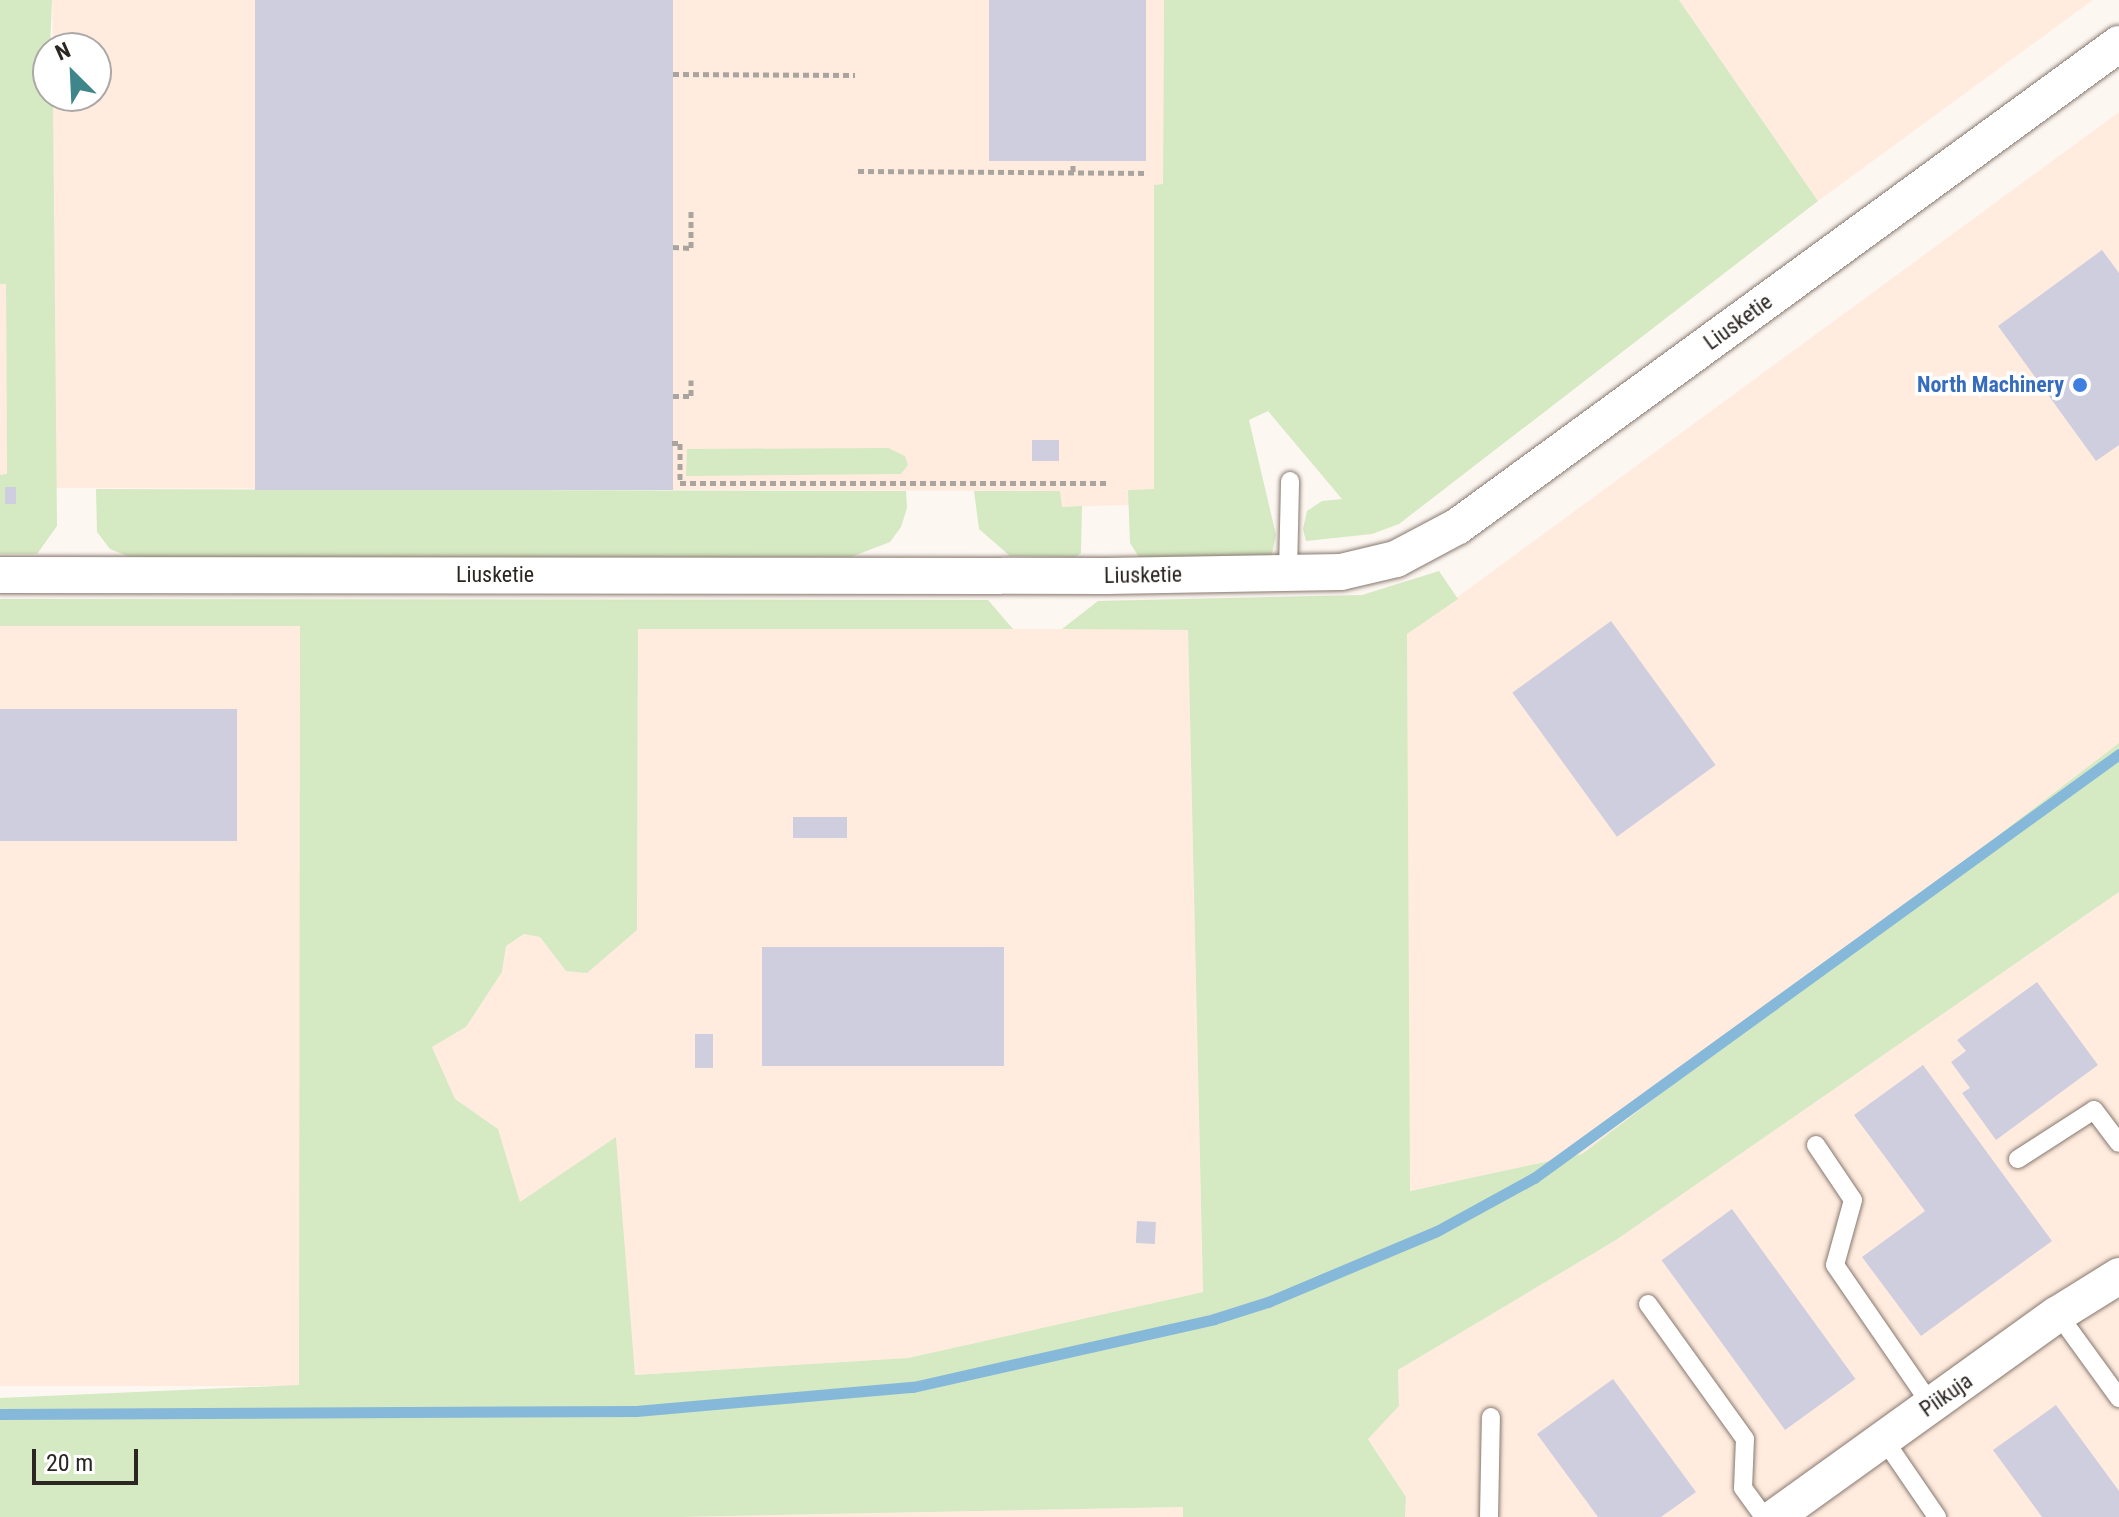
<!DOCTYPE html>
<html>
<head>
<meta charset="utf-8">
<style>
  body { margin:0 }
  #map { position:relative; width:2119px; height:1517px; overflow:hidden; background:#fdf7f2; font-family:"Roboto Condensed",sans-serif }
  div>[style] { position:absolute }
  .built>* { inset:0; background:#ffecdf; transform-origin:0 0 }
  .green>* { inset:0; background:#d5e9c3 }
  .stream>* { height:11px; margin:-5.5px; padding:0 5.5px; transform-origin:5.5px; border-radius:5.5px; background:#85b8d9 }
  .building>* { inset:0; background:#cfcedf; transform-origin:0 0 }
  .path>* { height:5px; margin-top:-2.5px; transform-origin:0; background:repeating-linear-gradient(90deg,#aaa49f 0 6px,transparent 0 10px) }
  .roads { filter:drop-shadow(0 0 2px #87786e) drop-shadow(0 0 2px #87786e) }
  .lane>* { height:18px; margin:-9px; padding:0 9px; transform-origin:9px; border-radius:9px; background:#fff }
  .street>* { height:36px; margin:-18px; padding:0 18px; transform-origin:18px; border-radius:18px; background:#fff }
  .dots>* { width:22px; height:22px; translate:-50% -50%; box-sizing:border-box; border:4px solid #fff; border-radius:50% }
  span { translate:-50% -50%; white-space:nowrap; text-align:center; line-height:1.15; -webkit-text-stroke:7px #fff; paint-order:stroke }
  .street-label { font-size:22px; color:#2c2622 }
  .shop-label { font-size:22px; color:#366cbe; font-weight:700 }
  .right { translate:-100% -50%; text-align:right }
  .north { position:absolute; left:32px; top:32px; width:80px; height:80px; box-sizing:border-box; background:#fff; border:2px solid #aba8a7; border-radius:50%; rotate:336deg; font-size:22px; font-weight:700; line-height:32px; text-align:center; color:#2c2622 }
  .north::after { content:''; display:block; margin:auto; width:28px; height:36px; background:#3e8689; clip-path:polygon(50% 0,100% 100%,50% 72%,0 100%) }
  .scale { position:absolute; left:32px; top:1449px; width:106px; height:36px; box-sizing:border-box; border:4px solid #2c2622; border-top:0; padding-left:10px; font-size:24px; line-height:28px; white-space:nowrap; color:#2c2622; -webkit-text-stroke:6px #fff; paint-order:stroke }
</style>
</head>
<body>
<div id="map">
  <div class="built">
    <div style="clip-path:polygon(52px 0,1164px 0,1163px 184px,1154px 185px,1154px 489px,1129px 490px,1129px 505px,1061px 507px,1059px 491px,55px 488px,53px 96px,96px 96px,96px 48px,53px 48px)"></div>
    <div style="clip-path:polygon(1679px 0,2093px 0,1818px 201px)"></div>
    <div style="clip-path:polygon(2119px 112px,2119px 743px,1582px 1154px,1409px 1191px,1407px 634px)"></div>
    <div style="clip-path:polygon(0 284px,6px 284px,7px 475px,0 475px)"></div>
    <div style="left:300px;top:625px;width:761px;height:300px;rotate:90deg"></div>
    <div style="clip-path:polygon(638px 629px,1188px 629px,1203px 1292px,908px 1358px,634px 1375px,616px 1138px,520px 1203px,498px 1129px,455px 1099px,432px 1047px,466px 1027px,502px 972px,506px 946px,525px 934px,540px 937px,566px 971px,637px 930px)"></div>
    <div style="clip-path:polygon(2119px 892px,2119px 1517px,1405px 1517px,1406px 1497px,1368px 1438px,1399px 1406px,1398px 1370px,1616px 1240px)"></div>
    <div style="clip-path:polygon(1183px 1507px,1183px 1517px,680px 1517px)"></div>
  </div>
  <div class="green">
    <div style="clip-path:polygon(0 0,52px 0,48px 96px,53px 96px,57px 526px,37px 554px,0 554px,0 475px,7px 474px,6px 284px,0 284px)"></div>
    <div style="clip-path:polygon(1164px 0,1679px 0,1818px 201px,1399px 524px,1372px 534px,1306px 541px,1303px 529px,1307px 511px,1322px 501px,1342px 499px,1268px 411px,1249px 420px,1276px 535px,1271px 558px,1139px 557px,1130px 543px,1128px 490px,1154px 489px,1154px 185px,1163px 184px)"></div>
    <div style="clip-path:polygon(888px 448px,905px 456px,908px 465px,901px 474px,686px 476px,687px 449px)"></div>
    <div style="clip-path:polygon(96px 489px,906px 491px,907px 508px,901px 527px,890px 542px,851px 557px,130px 557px,110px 549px,97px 532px)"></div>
    <div style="clip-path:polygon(974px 491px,1060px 491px,1062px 507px,1082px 506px,1081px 553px,1076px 557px,1010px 556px,979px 529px)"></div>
    <div style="clip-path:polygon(1439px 571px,1458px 599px,1407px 634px,1410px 1191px,1582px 1154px,2119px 743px,2119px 892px,1616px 1240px,1398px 1370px,1399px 1406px,1368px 1439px,1406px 1497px,1405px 1517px,1183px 1517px,1183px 1507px,680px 1517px,0 1517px,0 1398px,299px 1385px,300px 626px,0 626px,0 599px,988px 600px,1013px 629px,638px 629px,637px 930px,587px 973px,566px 971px,540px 937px,524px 934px,506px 946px,502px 972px,466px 1027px,432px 1047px,455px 1099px,498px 1129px,520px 1202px,616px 1137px,635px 1375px,908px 1358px,1203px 1292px,1188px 630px,1062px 629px,1098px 601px,1362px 595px)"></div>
  </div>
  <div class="stream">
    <div style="left:0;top:1414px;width:636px;rotate:-0.27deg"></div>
    <div style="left:636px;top:1411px;width:278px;rotate:-5deg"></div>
    <div style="left:913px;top:1387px;width:309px;rotate:-12.7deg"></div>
    <div style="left:1214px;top:1319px;width:57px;rotate:-17.5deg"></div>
    <div style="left:1268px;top:1302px;width:183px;rotate:-22.8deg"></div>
    <div style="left:1437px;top:1231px;width:111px;rotate:-28.7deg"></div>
    <div style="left:1534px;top:1178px;width:722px;rotate:-35.93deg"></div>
  </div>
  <div class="building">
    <div style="left:255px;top:0;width:418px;height:490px"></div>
    <div style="left:989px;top:0;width:157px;height:161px"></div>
    <div style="clip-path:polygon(2102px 250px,2119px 273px,2119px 445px,2096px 461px,1998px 326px)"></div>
    <div style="left:1032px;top:440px;width:27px;height:21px"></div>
    <div style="left:5px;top:487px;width:11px;height:17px"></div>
    <div style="left:1611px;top:621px;width:178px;height:122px;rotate:54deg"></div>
    <div style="left:0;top:709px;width:237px;height:132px"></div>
    <div style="left:847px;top:817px;width:21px;height:54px;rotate:90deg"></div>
    <div style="left:762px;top:947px;width:242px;height:119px"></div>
    <div style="clip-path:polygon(2037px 982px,2098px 1065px,1996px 1140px,1962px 1093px,1970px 1088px,1951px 1062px,1966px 1051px,1957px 1040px)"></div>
    <div style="left:695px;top:1034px;width:18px;height:34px"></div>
    <div style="clip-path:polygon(1923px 1065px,2052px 1241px,1921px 1336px,1862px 1257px,1925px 1211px,1854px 1115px)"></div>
    <div style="left:1732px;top:1209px;width:210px;height:87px;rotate:54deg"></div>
    <div style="left:1137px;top:1221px;width:19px;height:22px;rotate:3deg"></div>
    <div style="clip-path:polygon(1613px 1379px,1696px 1492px,1661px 1517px,1598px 1517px,1537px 1434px)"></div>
    <div style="clip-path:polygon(2056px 1405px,2119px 1491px,2119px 1517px,2042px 1517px,1993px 1450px)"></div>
  </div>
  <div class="path">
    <div style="left:673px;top:74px;width:182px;rotate:0.3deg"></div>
    <div style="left:858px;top:171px;width:290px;rotate:0.4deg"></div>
    <div style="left:1073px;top:172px;width:10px;rotate:-90deg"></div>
    <div style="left:673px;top:247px;width:18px;rotate:3deg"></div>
    <div style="left:691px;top:248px;width:39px;rotate:-90deg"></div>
    <div style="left:673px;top:396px;width:18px"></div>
    <div style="left:691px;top:396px;width:16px;rotate:-90deg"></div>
    <div style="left:672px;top:443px;width:8px"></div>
    <div style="left:680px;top:443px;width:40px;rotate:90deg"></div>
    <div style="left:680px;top:483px;width:427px"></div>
  </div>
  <div class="roads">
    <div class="lane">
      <div style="left:1288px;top:572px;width:91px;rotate:-88.7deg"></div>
      <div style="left:1816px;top:1145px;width:66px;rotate:56.1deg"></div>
      <div style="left:1853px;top:1200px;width:67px;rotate:105.5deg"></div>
      <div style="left:1835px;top:1265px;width:171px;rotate:55.5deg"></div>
      <div style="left:2018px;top:1159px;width:90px;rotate:-32.8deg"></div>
      <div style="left:2094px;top:1110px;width:41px;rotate:52.9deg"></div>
      <div style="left:1648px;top:1304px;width:166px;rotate:54.3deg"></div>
      <div style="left:1745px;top:1439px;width:49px;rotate:92.3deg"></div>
      <div style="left:1743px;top:1488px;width:36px;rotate:54deg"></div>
      <div style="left:2058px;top:1314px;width:104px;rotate:54deg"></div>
      <div style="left:1883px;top:1438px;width:96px;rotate:55.6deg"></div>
      <div style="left:1489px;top:1517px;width:100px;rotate:-88.9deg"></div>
    </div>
    <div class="street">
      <div style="left:0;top:575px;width:1107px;rotate:0.05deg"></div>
      <div style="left:1107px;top:576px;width:234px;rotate:-1deg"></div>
      <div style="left:1341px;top:572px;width:57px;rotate:-13.3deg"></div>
      <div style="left:1396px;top:559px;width:70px;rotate:-28deg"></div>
      <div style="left:1458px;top:526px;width:818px;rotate:-36.1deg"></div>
      <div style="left:1775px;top:1517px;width:348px;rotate:-35.7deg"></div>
      <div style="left:2058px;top:1314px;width:72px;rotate:-31.9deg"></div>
    </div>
  </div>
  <div class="dots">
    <div style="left:2080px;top:385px;background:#3f7fe0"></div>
  </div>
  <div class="street-label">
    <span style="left:1738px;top:322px;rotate:-36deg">Liusketie</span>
    <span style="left:495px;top:575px">Liusketie</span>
    <span style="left:1143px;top:575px;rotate:-1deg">Liusketie</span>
    <span style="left:1946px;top:1395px;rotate:-35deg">Piikuja</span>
  </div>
  <div class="shop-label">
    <span class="right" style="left:2064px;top:385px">North Machinery</span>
  </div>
  <div class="north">N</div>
  <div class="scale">20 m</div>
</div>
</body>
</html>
